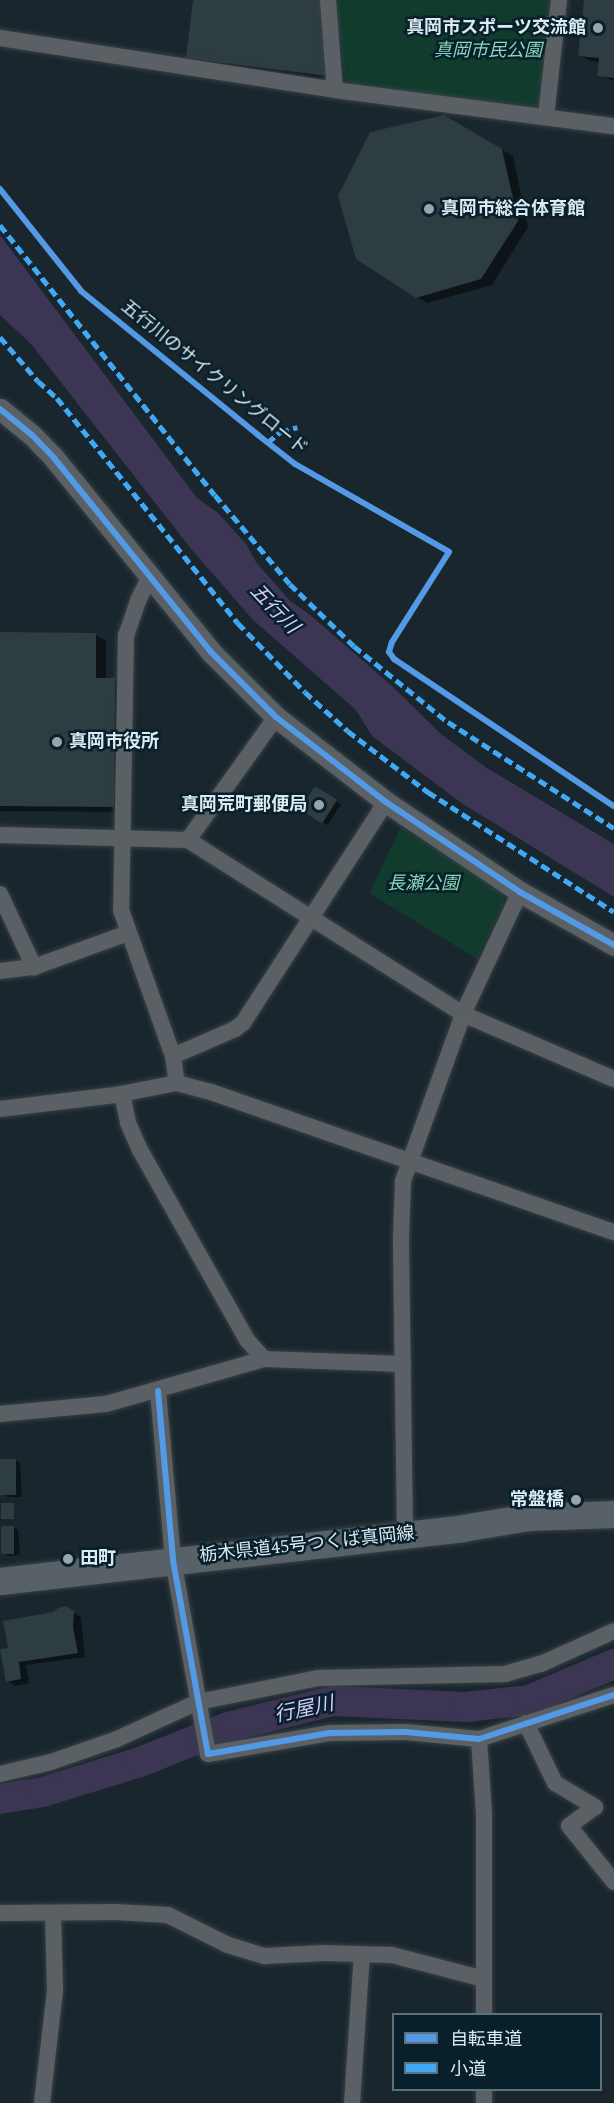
<!DOCTYPE html>
<html>
<head>
<meta charset="utf-8">
<style>
  body { margin:0 }
  #map { position:relative; width:614px; height:2103px; overflow:hidden; background:#1a262d; font-family:Spectral,"Noto Sans JP",serif }
  div>[style] { position:absolute }
  .green>* { inset:0; background:#113b2d }
  .water>* { inset:0; background:#3d3554 }
  .shadow>* { inset:0; background:#0007; transform-origin:0 0 }
  .river>* { height:30px; margin:-15px; padding:0 15px; transform-origin:15px; border-radius:15px; background:#3d3554 }
  .building>* { inset:0; background:#2d3d41; transform-origin:0 0 }
  .roads { filter:drop-shadow(0 0 2px #374147) drop-shadow(0 0 2px #374147) }
  .minor>* { height:16px; margin:-8px; padding:0 8px; transform-origin:8px; border-radius:8px; background:#5b6065 }
  .tertiary>* { height:21px; margin:-10.5px; padding:0 10.5px; transform-origin:10.5px; border-radius:10.5px; background:#5b6065 }
  .primary>* { height:27px; margin:-13.5px; padding:0 13.5px; transform-origin:13.5px; border-radius:13.5px; background:#596168 }
  .quiet>* { height:4.5px; margin-top:-2.25px; transform-origin:0; background:repeating-linear-gradient(90deg,#3fa9f5 0 9px,transparent 0 13.5px) }
  .cycleway>* { height:6px; margin:-3px; padding:0 3px; transform-origin:3px; border-radius:3px; background:#5399e6 }
  .dots>* { width:16px; height:16px; translate:-50% -50%; box-sizing:border-box; border:3px solid #08202b; border-radius:50% }
  span { translate:-50% -50%; white-space:nowrap; text-align:center; line-height:1.15; -webkit-text-stroke:5px #08202b; paint-order:stroke }
  .poi-label { font-size:18px; color:#dceaf2; font-weight:700 }
  .right { translate:-100% -50%; text-align:right }
  .left { translate:0 -50%; text-align:left }
  .park-label { font-size:18px; color:#8ad6b5; font-style:italic }
  .street-label { font-size:18px; color:#dceaf2 }
  .water-label { font-size:20px; color:#d7cafd; font-style:italic }
  .legend { position:absolute; left:392px; top:2013px; width:210px; height:78px; box-sizing:border-box; background:#08202b; border:2px solid #5d717b; margin:0; padding:8px 10px; list-style:none; font-size:18px; color:#dceaf2 }
  .legend li { display:flex; align-items:center; gap:12px; height:30px }
  .legend b { width:30px; border:2px solid #5d717b }
</style>
</head>
<body>
<div id="map">
  <div class="green">
    <div style="clip-path:polygon(336px 0,551px 0,539px 105px,532px 109px,350px 84px,344px 75px)"></div>
    <div style="clip-path:polygon(401px 827px,503px 892px,504px 903px,477px 959px,369px 893px)"></div>
  </div>
  <div class="water">
    <div style="clip-path:polygon(0 235px,197px 498px,218px 513px,246px 544px,256px 562px,290px 601px,309px 614px,392px 686px,442px 735px,487px 768px,614px 844px,614px 897px,463px 804px,372px 736px,356px 710px,253px 620px,192px 550px,31px 344px,0 315px)"></div>
  </div>
  <div class="shadow">
    <div style="clip-path:polygon(195px 0,337px 80px,198px 63px,188px 58px)"></div>
    <div style="clip-path:polygon(586px 0,614px 0,614px 81px,599px 75px,600px 62px,590px 61px,580px 55px)"></div>
    <div style="clip-path:polygon(444px 117px,513px 156px,528px 227px,492px 285px,427px 303px,417px 297px)"></div>
    <div style="clip-path:polygon(0 633px,96px 635px,106px 641px,106px 680px,115px 680px,125px 686px,124px 812px,0 811px)"></div>
    <div style="left:316px;top:788px;width:30px;height:25px;rotate:33deg"></div>
    <div style="clip-path:polygon(15px 1460px,20px 1463px,22px 1497px,8px 1497px,3px 1494px)"></div>
    <div style="clip-path:polygon(13px 1527px,18px 1530px,20px 1555px,9px 1556px,4px 1553px)"></div>
    <div style="clip-path:polygon(66px 1608px,81px 1617px,85px 1657px,26px 1665px,29px 1683px,15px 1686px,8px 1681px,10px 1649px,54px 1614px)"></div>
  </div>
  <div class="river">
    <div style="left:0;top:1799px;width:44px;rotate:-9.2deg"></div>
    <div style="left:43px;top:1792px;width:102px;rotate:-17.2deg"></div>
    <div style="left:140px;top:1762px;width:95px;rotate:-21.7deg"></div>
    <div style="left:228px;top:1727px;width:108px;rotate:-13.9deg"></div>
    <div style="left:333px;top:1701px;width:133px;rotate:2.6deg"></div>
    <div style="left:466px;top:1707px;width:63px;rotate:-6.3deg"></div>
    <div style="left:529px;top:1700px;width:92px;rotate:-23deg"></div>
  </div>
  <div class="building">
    <div style="clip-path:polygon(193px 0,321px 0,327px 76px,186px 58px)"></div>
    <div style="clip-path:polygon(584px 0,614px 0,614px 78px,597px 76px,599px 58px,578px 56px)"></div>
    <div style="clip-path:polygon(444px 115px,502px 149px,518px 221px,481px 279px,416px 298px,356px 259px,338px 196px,370px 132px)"></div>
    <div style="clip-path:polygon(0 632px,96px 633px,96px 678px,115px 678px,114px 807px,0 806px)"></div>
    <div style="left:315px;top:786px;width:26px;height:28px;rotate:32deg"></div>
    <div style="left:0;top:1459px;width:16px;height:36px"></div>
    <div style="left:1px;top:1503px;width:13px;height:16px"></div>
    <div style="left:1px;top:1526px;width:13px;height:28px"></div>
    <div style="clip-path:polygon(66px 1606px,74px 1611px,73px 1627px,78px 1653px,19px 1662px,21px 1679px,6px 1682px,0 1649px,8px 1648px,3px 1621px,53px 1612px,58px 1608px)"></div>
  </div>
  <div class="roads">
    <div class="minor">
      <div style="left:328px;top:0;width:90px;rotate:85.6deg"></div>
      <div style="left:0;top:38px;width:339px;rotate:8.8deg"></div>
      <div style="left:335px;top:90px;width:281px;rotate:7.4deg"></div>
      <div style="left:546px;top:116px;width:117px;rotate:-83.6deg"></div>
      <div style="left:149px;top:578px;width:25px;rotate:116deg"></div>
      <div style="left:138px;top:601px;width:36px;rotate:109deg"></div>
      <div style="left:126px;top:635px;width:275px;rotate:91deg"></div>
      <div style="left:121px;top:910px;width:155px;rotate:70.4deg"></div>
      <div style="left:173px;top:1056px;width:27px;rotate:82deg"></div>
      <div style="left:0;top:835px;width:188px;rotate:1.5deg"></div>
      <div style="left:188px;top:840px;width:325px;rotate:32.3deg"></div>
      <div style="left:463px;top:1014px;width:164px;rotate:23.3deg"></div>
      <div style="left:188px;top:840px;width:151px;rotate:-54.4deg"></div>
      <div style="left:0;top:894px;width:81px;rotate:65deg"></div>
      <div style="left:0;top:971px;width:34px;rotate:-7deg"></div>
      <div style="left:34px;top:967px;width:100px;rotate:-19.9deg"></div>
      <div style="left:173px;top:1056px;width:68px;rotate:-23.5deg"></div>
      <div style="left:235px;top:1029px;width:10px;rotate:-37deg"></div>
      <div style="left:243px;top:1023px;width:263px;rotate:-57.1deg"></div>
      <div style="left:122px;top:1094px;width:30px;rotate:78deg"></div>
      <div style="left:128px;top:1123px;width:30px;rotate:66deg"></div>
      <div style="left:140px;top:1150px;width:218px;rotate:60.6deg"></div>
      <div style="left:247px;top:1340px;width:25px;rotate:48deg"></div>
      <div style="left:0;top:1109px;width:116px;rotate:-6.9deg"></div>
      <div style="left:115px;top:1095px;width:63px;rotate:-11deg"></div>
      <div style="left:177px;top:1083px;width:35px;rotate:15deg"></div>
      <div style="left:211px;top:1092px;width:427px;rotate:19.2deg"></div>
      <div style="left:158px;top:1391px;width:170px;rotate:84.9deg"></div>
      <div style="left:173px;top:1560px;width:197px;rotate:79.8deg"></div>
      <div style="left:208px;top:1754px;width:123px;rotate:-9.8deg"></div>
      <div style="left:329px;top:1733px;width:77px;rotate:-0.7deg"></div>
      <div style="left:406px;top:1732px;width:73px;rotate:5.5deg"></div>
      <div style="left:479px;top:1739px;width:142px;rotate:-18.1deg"></div>
      <div style="left:0;top:1414px;width:106px;rotate:-5.4deg"></div>
      <div style="left:106px;top:1404px;width:164px;rotate:-15.9deg"></div>
      <div style="left:264px;top:1359px;width:139px;rotate:2.1deg"></div>
      <div style="left:405px;top:1533px;width:297px;rotate:-90.8deg"></div>
      <div style="left:401px;top:1236px;width:55px;rotate:-87.9deg"></div>
      <div style="left:403px;top:1181px;width:177px;rotate:-70.2deg"></div>
      <div style="left:463px;top:1014px;width:135px;rotate:-65deg"></div>
      <div style="left:526px;top:1723px;width:67px;rotate:64.2deg"></div>
      <div style="left:555px;top:1783px;width:47px;rotate:31deg"></div>
      <div style="left:595px;top:1807px;width:32px;rotate:144deg"></div>
      <div style="left:569px;top:1826px;width:72px;rotate:51.2deg"></div>
      <div style="left:479px;top:1739px;width:76px;rotate:86.2deg"></div>
      <div style="left:484px;top:1815px;width:199px;rotate:90deg"></div>
      <div style="left:0;top:1774px;width:52px;rotate:-13.2deg"></div>
      <div style="left:51px;top:1762px;width:70px;rotate:-19.2deg"></div>
      <div style="left:117px;top:1739px;width:89px;rotate:-24.6deg"></div>
      <div style="left:198px;top:1702px;width:122px;rotate:-11.3deg"></div>
      <div style="left:318px;top:1678px;width:187px;rotate:-1.2deg"></div>
      <div style="left:505px;top:1674px;width:37px;rotate:-16deg"></div>
      <div style="left:541px;top:1664px;width:80px;rotate:-24.3deg"></div>
      <div style="left:0;top:1913px;width:116px;rotate:-0.5deg"></div>
      <div style="left:116px;top:1912px;width:52px;rotate:3.3deg"></div>
      <div style="left:168px;top:1915px;width:67px;rotate:26.6deg"></div>
      <div style="left:228px;top:1945px;width:38px;rotate:17deg"></div>
      <div style="left:264px;top:1956px;width:60px;rotate:-2.9deg"></div>
      <div style="left:324px;top:1953px;width:68px;rotate:1.7deg"></div>
      <div style="left:392px;top:1955px;width:95px;rotate:14.6deg"></div>
      <div style="left:42px;top:2103px;width:114px;rotate:-83.4deg"></div>
      <div style="left:55px;top:1990px;width:76px;rotate:-91.5deg"></div>
      <div style="left:352px;top:2103px;width:149px;rotate:-86.2deg"></div>
      <div style="left:484px;top:2103px;width:13px;rotate:-90deg"></div>
    </div>
    <div class="tertiary">
      <div style="left:0;top:409px;width:41px;rotate:39.1deg"></div>
      <div style="left:32px;top:435px;width:32px;rotate:46deg"></div>
      <div style="left:54px;top:458px;width:250px;rotate:51deg"></div>
      <div style="left:211px;top:652px;width:92px;rotate:45deg"></div>
      <div style="left:276px;top:717px;width:139px;rotate:37.7deg"></div>
      <div style="left:386px;top:802px;width:161px;rotate:33.9deg"></div>
      <div style="left:520px;top:892px;width:108px;rotate:29.4deg"></div>
    </div>
    <div class="primary">
      <div style="left:0;top:1581px;width:465px;rotate:-6.5deg"></div>
      <div style="left:462px;top:1528px;width:68px;rotate:-9.3deg"></div>
      <div style="left:529px;top:1517px;width:85px;rotate:-2deg"></div>
    </div>
  </div>
  <div class="quiet">
    <div style="left:0;top:225px;width:345px;rotate:51.5deg"></div>
    <div style="left:215px;top:495px;width:116px;rotate:49.9deg"></div>
    <div style="left:290px;top:584px;width:89px;rotate:44.1deg"></div>
    <div style="left:354px;top:646px;width:121px;rotate:39deg"></div>
    <div style="left:448px;top:722px;width:197px;rotate:32.6deg"></div>
    <div style="left:0;top:337px;width:58px;rotate:49.2deg"></div>
    <div style="left:38px;top:381px;width:25px;rotate:42deg"></div>
    <div style="left:57px;top:398px;width:289px;rotate:51.2deg"></div>
    <div style="left:238px;top:623px;width:96px;rotate:45.8deg"></div>
    <div style="left:305px;top:692px;width:58px;rotate:42.2deg"></div>
    <div style="left:348px;top:731px;width:101px;rotate:37.3deg"></div>
    <div style="left:428px;top:792px;width:221px;rotate:32.8deg"></div>
    <div style="left:267px;top:443px;width:17px;rotate:-40deg"></div>
    <div style="left:280px;top:432px;width:18px;rotate:-16deg"></div>
  </div>
  <div class="cycleway">
    <div style="left:0;top:189px;width:130px;rotate:51.5deg"></div>
    <div style="left:81px;top:291px;width:228px;rotate:39.1deg"></div>
    <div style="left:258px;top:435px;width:47px;rotate:38.1deg"></div>
    <div style="left:295px;top:464px;width:177px;rotate:29.7deg"></div>
    <div style="left:449px;top:552px;width:107px;rotate:122.3deg"></div>
    <div style="left:392px;top:642px;width:10px;rotate:107deg"></div>
    <div style="left:389px;top:652px;width:9px;rotate:54deg"></div>
    <div style="left:394px;top:659px;width:265px;rotate:33.8deg"></div>
    <div style="left:0;top:409px;width:41px;rotate:39.1deg"></div>
    <div style="left:32px;top:435px;width:32px;rotate:46deg"></div>
    <div style="left:54px;top:458px;width:250px;rotate:51deg"></div>
    <div style="left:211px;top:652px;width:92px;rotate:45deg"></div>
    <div style="left:276px;top:717px;width:139px;rotate:37.7deg"></div>
    <div style="left:386px;top:802px;width:161px;rotate:33.9deg"></div>
    <div style="left:520px;top:892px;width:108px;rotate:29.4deg"></div>
    <div style="left:158px;top:1391px;width:170px;rotate:84.9deg"></div>
    <div style="left:173px;top:1560px;width:197px;rotate:79.8deg"></div>
    <div style="left:208px;top:1754px;width:123px;rotate:-9.8deg"></div>
    <div style="left:329px;top:1733px;width:77px;rotate:-0.7deg"></div>
    <div style="left:406px;top:1732px;width:73px;rotate:5.5deg"></div>
    <div style="left:479px;top:1739px;width:142px;rotate:-18.1deg"></div>
  </div>
  <div class="dots">
    <div style="left:598px;top:28px;background:#98a5ad"></div>
    <div style="left:429px;top:209px;background:#98a5ad"></div>
    <div style="left:57px;top:742px;background:#98a5ad"></div>
    <div style="left:319px;top:805px;background:#98a5ad"></div>
    <div style="left:576px;top:1500px;background:#98a5ad"></div>
    <div style="left:68px;top:1559px;background:#98a5ad"></div>
  </div>
  <div class="poi-label">
    <span class="right" style="left:586px;top:28px">真岡市スポーツ交流館</span>
    <span class="left" style="left:441px;top:209px">真岡市総合体育館</span>
    <span class="left" style="left:69px;top:742px">真岡市役所</span>
    <span class="right" style="left:307px;top:805px">真岡荒町郵便局</span>
    <span class="right" style="left:564px;top:1500px">常盤橋</span>
    <span class="left" style="left:80px;top:1559px">田町</span>
  </div>
  <div class="park-label">
    <span style="left:488px;top:51px">真岡市民公園</span>
    <span style="left:423px;top:884px">長瀬公園</span>
  </div>
  <div class="street-label">
    <span style="left:214px;top:378px;rotate:39deg">五行川のサイクリングロード</span>
    <span style="left:307px;top:1545px;rotate:-6deg">栃木県道45号つくば真岡線</span>
  </div>
  <div class="water-label">
    <span style="left:274px;top:609px;rotate:46deg">五行川</span>
    <span style="left:304px;top:1710px;rotate:-12deg">行屋川</span>
  </div>
  <ul class="legend">
  <li><b style="height:8px;background:#5399e6"></b>自転車道</li>
  <li><b style="height:8px;background:#3fa9f5"></b>小道</li>
  </ul>
</div>
</body>
</html>
